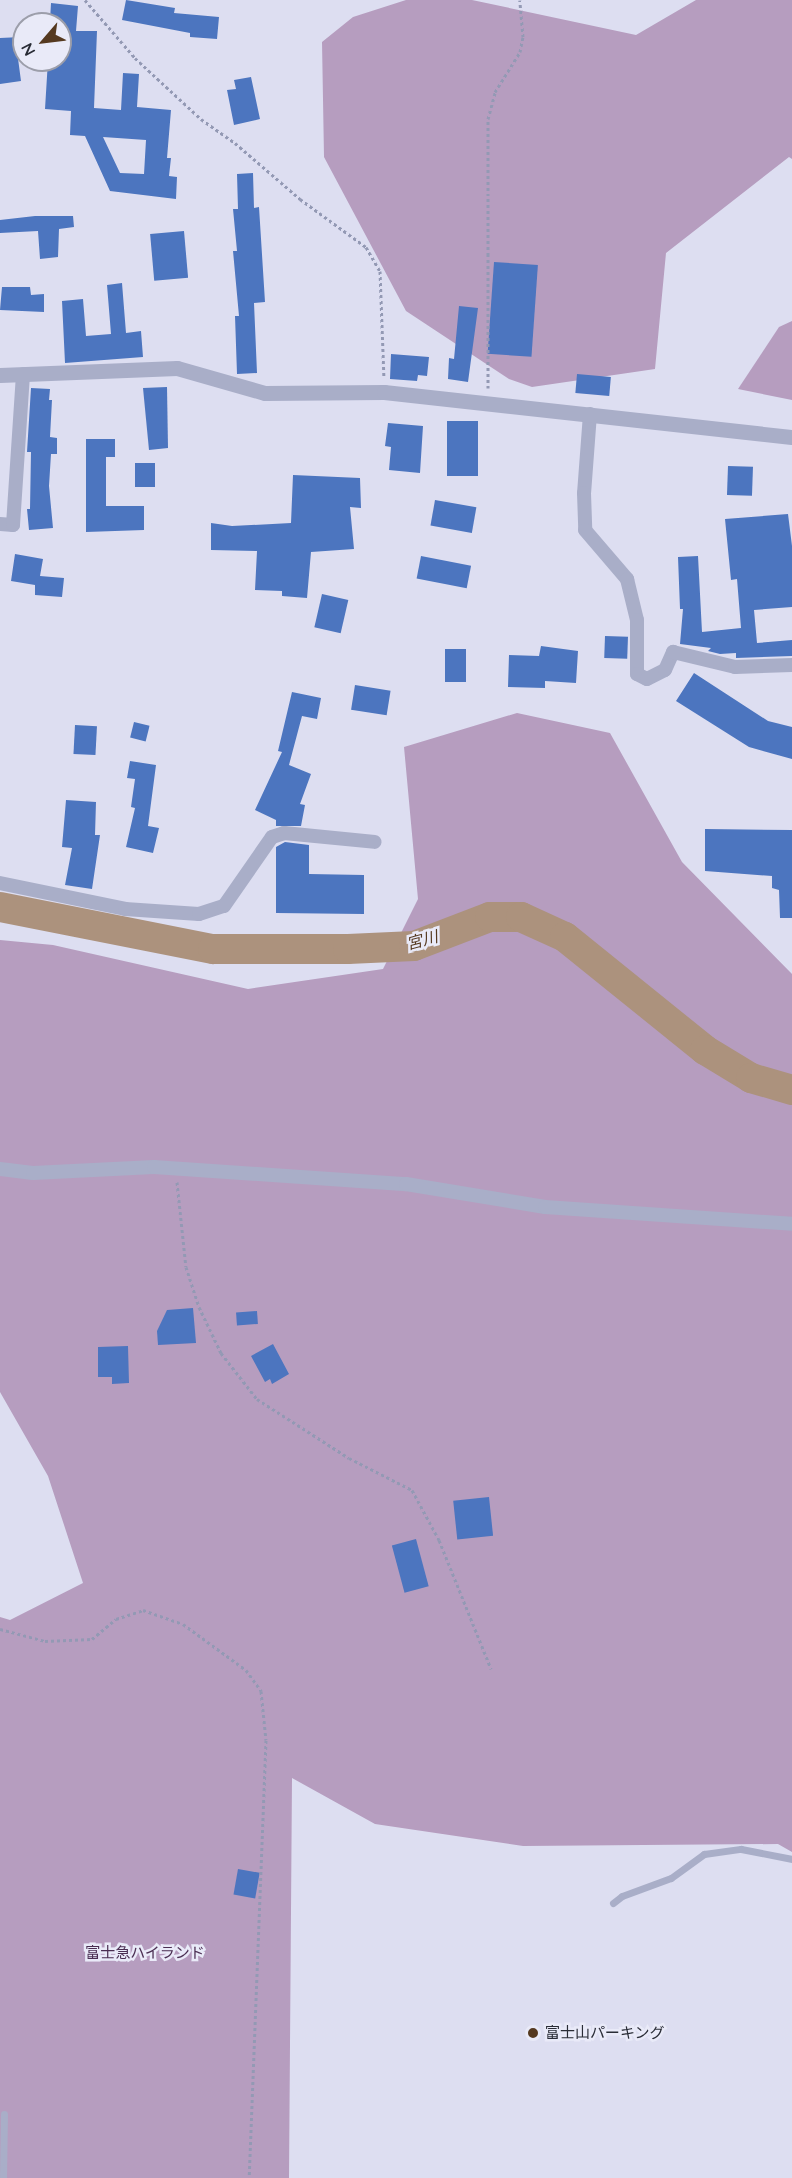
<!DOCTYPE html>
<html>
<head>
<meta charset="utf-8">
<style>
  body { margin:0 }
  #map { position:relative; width:792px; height:2178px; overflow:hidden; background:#dddef1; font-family:Quicksand,"Noto Sans JP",sans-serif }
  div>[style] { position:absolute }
  .green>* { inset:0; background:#b69dbf }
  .river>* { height:30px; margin:-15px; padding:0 15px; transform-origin:15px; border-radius:15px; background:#ac927d }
  .building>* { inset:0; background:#4c75bf; transform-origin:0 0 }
  .path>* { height:3px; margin-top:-1.5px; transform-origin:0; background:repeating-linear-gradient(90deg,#9399b4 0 3px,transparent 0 6px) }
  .service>* { height:7px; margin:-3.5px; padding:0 3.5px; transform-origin:3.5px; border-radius:3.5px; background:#a9aec8 }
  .minor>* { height:14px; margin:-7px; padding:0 7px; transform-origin:7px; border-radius:7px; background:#a9aec8 }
  .tertiary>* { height:15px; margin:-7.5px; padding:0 7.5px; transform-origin:7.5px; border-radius:7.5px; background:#a9aec8 }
  .dots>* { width:16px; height:16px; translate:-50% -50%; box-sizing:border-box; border:3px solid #e9eaf8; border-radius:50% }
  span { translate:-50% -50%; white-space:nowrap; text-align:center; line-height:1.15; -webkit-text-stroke:5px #e9eaf8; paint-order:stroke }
  .park-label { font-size:15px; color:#4a2e52 }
  .poi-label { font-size:15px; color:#292c36 }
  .left { translate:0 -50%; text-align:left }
  .water-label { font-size:16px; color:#553920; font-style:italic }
  .north { position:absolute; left:12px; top:12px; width:60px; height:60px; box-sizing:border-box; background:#e9eaf8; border:2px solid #9c9eaa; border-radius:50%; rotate:242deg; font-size:16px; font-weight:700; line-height:24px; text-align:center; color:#292c36 }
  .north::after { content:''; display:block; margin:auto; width:21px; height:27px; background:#553920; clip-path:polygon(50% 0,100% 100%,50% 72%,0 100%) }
</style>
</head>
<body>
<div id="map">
  <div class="green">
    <div style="clip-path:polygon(406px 0,472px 0,636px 35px,696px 0,792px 0,792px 159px,789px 157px,666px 253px,655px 369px,532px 387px,509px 379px,406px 311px,324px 157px,322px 42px,353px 17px)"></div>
    <div style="clip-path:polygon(792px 321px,792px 400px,738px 389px,779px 327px)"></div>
    <div style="clip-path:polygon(517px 713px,610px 733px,682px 862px,792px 974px,792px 1852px,778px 1844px,523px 1846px,375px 1824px,292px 1778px,289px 2178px,0 2178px,0 1617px,10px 1620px,83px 1583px,48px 1476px,0 1392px,0 940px,53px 945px,248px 989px,383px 969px,418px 899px,404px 747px)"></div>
  </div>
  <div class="river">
    <div style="left:0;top:907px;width:217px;rotate:11.2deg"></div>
    <div style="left:213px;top:949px;width:135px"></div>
    <div style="left:348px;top:949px;width:66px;rotate:-2.6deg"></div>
    <div style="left:414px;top:946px;width:81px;rotate:-20.9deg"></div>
    <div style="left:490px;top:917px;width:31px"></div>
    <div style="left:521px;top:917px;width:48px;rotate:24.4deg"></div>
    <div style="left:565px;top:937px;width:180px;rotate:38.9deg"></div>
    <div style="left:705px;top:1050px;width:54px;rotate:31.3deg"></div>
    <div style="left:751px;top:1078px;width:43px;rotate:16.3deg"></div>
  </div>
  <div class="building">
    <div style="clip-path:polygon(126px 0,175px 8px,174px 13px,219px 17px,217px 39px,190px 37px,190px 33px,122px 20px)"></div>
    <div style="clip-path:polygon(evenodd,51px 3px,78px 6px,76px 31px,97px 31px,94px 108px,121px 110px,123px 73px,139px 74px,137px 107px,171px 110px,167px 158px,171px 158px,169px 176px,177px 177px,176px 199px,110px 191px,85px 136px,70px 135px,71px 111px,45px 109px,48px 60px,60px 60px,60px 22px,50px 21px,51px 3px,103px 137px,146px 140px,144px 174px,120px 173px,103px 137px)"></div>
    <div style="clip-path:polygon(21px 37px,22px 50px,17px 51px,21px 81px,0 84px,0 38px)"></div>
    <div style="clip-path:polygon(251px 77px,260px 119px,234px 125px,227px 90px,236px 89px,234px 80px)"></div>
    <div style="clip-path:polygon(253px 173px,254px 208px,259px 207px,265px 302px,254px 303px,257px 373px,237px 374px,235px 316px,239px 316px,233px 251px,237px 251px,233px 209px,238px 209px,237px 174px)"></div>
    <div style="clip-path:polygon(35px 216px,73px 216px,74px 227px,59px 229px,58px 257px,40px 259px,38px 231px,0 233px,0 220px)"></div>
    <div style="left:184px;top:231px;width:47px;height:34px;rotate:85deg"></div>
    <div style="left:494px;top:262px;width:44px;height:92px;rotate:4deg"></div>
    <div style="clip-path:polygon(122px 283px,126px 333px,141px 331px,143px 357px,65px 363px,62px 301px,83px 299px,86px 336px,111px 334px,107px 285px)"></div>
    <div style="clip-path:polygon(2px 287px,30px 287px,31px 295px,44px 294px,44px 312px,0 310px)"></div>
    <div style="clip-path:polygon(459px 306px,478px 308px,468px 382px,448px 379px,449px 358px,454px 359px)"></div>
    <div style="clip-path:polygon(391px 354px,429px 357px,427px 376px,418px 375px,417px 381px,390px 379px)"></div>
    <div style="left:577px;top:374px;width:34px;height:19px;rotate:5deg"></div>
    <div style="clip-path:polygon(167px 387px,168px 448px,149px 450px,143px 388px)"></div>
    <div style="clip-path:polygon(31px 388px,50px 389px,49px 400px,52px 400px,50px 437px,57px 438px,57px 454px,51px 454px,49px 486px,53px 528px,29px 530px,27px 509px,30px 509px,31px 452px,27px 452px)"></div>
    <div style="left:447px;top:421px;width:31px;height:55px"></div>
    <div style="clip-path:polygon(388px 423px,423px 426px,420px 473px,389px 470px,391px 447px,385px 446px)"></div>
    <div style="clip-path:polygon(86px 439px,115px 439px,115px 457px,106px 457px,106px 506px,144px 506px,144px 530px,86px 532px)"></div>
    <div style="left:135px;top:463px;width:20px;height:24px"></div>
    <div style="left:728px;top:466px;width:25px;height:29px;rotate:2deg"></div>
    <div style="clip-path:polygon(293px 475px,360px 478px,361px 508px,350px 507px,354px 549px,311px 552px,307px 598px,282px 596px,282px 591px,255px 590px,257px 551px,211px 550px,211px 523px,232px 526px,291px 523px)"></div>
    <div style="left:435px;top:500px;width:42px;height:26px;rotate:10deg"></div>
    <div style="clip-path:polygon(788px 514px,792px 546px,792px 607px,754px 610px,757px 643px,792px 640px,792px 656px,736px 658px,736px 653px,720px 654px,708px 651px,711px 648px,680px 644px,683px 609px,680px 609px,678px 557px,698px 556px,702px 632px,741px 628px,737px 579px,731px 580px,725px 519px)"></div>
    <div style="clip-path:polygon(15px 554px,43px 559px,40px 576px,64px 578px,62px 597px,35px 595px,35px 585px,11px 581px)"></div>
    <div style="left:421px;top:556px;width:51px;height:23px;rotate:11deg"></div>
    <div style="left:322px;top:594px;width:27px;height:34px;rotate:13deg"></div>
    <div style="left:605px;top:636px;width:23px;height:22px;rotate:2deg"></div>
    <div style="clip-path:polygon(541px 646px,578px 651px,576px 683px,545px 681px,545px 688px,508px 687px,509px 655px,539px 656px)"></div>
    <div style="left:445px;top:649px;width:21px;height:33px"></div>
    <div style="clip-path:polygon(694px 673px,768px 721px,792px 727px,792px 759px,749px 747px,676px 701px)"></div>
    <div style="left:355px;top:685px;width:36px;height:25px;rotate:9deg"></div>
    <div style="clip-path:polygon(292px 692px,321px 698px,317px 719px,302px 716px,289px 765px,311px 774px,300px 804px,305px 805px,301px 826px,276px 826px,276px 820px,255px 810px,282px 752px,278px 751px)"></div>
    <div style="left:134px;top:722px;width:16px;height:16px;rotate:14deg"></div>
    <div style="left:75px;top:725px;width:22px;height:29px;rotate:3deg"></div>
    <div style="clip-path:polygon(130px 761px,156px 765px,148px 826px,159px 828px,153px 853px,126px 847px,135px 808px,131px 807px,135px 779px,127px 778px)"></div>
    <div style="clip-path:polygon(66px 800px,96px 802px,95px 835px,100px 835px,92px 889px,65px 885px,72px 848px,62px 847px)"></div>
    <div style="clip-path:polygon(705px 829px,792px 830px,792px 918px,780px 918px,779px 890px,772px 888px,772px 876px,705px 871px)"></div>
    <div style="clip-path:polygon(285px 842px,309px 845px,309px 874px,364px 875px,364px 914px,276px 913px,276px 847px)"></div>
    <div style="clip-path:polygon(193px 1308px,196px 1343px,158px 1345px,157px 1331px,167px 1310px)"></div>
    <div style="left:257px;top:1311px;width:13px;height:21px;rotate:86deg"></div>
    <div style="clip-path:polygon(273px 1344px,289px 1374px,272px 1384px,270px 1379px,265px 1382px,251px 1356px)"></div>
    <div style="clip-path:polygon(128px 1346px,129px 1383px,112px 1384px,112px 1377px,98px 1377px,98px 1347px)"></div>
    <div style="left:489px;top:1497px;width:39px;height:36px;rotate:84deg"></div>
    <div style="left:416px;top:1539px;width:49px;height:25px;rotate:75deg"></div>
    <div style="left:238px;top:1869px;width:22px;height:26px;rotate:10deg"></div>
  </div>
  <div class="path">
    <div style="left:85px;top:0;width:77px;rotate:49.2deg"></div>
    <div style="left:135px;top:58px;width:90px;rotate:42.7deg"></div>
    <div style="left:201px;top:119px;width:42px;rotate:35.2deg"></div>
    <div style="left:235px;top:143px;width:86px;rotate:40.7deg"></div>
    <div style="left:300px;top:199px;width:82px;rotate:36deg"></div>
    <div style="left:366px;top:247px;width:28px;rotate:60deg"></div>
    <div style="left:380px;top:271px;width:107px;rotate:87.9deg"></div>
    <div style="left:488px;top:388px;width:269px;rotate:-90deg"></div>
    <div style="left:488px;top:119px;width:28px;rotate:-75deg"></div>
    <div style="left:495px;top:92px;width:47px;rotate:-58deg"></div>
    <div style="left:520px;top:52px;width:15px;rotate:-79deg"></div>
    <div style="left:523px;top:37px;width:37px;rotate:-95deg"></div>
    <div style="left:177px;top:1182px;width:85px;rotate:84deg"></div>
    <div style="left:186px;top:1267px;width:42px;rotate:72deg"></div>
    <div style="left:199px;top:1307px;width:51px;rotate:64.4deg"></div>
    <div style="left:221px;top:1353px;width:58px;rotate:52deg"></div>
    <div style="left:257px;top:1399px;width:109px;rotate:32.7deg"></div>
    <div style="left:349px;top:1458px;width:71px;rotate:26.9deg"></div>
    <div style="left:412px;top:1490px;width:57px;rotate:61.6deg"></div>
    <div style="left:439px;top:1540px;width:139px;rotate:68deg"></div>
    <div style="left:0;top:1629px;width:47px;rotate:14.9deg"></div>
    <div style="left:45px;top:1641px;width:47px;rotate:-2.4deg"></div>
    <div style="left:92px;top:1639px;width:31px;rotate:-40deg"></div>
    <div style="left:116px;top:1619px;width:28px;rotate:-18deg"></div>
    <div style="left:143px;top:1610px;width:42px;rotate:19.3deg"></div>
    <div style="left:183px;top:1624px;width:78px;rotate:36.1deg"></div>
    <div style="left:246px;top:1670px;width:26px;rotate:54deg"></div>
    <div style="left:261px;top:1691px;width:49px;rotate:84.2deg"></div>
    <div style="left:266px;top:1740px;width:438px;rotate:92.2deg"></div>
  </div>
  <div class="service">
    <div style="left:613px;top:1903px;width:11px;rotate:-38deg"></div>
    <div style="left:622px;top:1896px;width:52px;rotate:-20.2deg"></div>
    <div style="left:671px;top:1878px;width:41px;rotate:-36deg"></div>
    <div style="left:704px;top:1854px;width:37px;rotate:-8deg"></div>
    <div style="left:741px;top:1849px;width:52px;rotate:11.1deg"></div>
    <div style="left:3px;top:2178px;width:64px;rotate:-89.1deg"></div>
  </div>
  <div class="minor">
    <div style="left:590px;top:414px;width:79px;rotate:94.3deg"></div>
    <div style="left:584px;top:493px;width:37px;rotate:88deg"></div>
    <div style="left:585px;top:530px;width:65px;rotate:49.4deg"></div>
    <div style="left:627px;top:579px;width:42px;rotate:76.3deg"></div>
    <div style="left:637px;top:620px;width:54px;rotate:90deg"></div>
    <div style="left:637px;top:674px;width:11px;rotate:27deg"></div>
    <div style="left:647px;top:679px;width:20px;rotate:-27deg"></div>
    <div style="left:665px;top:670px;width:20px;rotate:-66deg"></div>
    <div style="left:673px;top:652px;width:64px;rotate:13.6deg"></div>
    <div style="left:735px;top:667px;width:57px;rotate:-2deg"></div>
    <div style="left:0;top:524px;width:13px;rotate:4deg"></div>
    <div style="left:13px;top:525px;width:151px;rotate:-86.2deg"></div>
    <div style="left:0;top:883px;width:128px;rotate:11.7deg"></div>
    <div style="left:125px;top:909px;width:74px;rotate:3.9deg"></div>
    <div style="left:199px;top:914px;width:26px;rotate:-18deg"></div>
    <div style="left:224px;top:906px;width:84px;rotate:-55.2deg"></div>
    <div style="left:272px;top:837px;width:13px;rotate:-18deg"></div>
    <div style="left:284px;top:833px;width:91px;rotate:5.6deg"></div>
    <div style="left:0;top:1169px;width:33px;rotate:7deg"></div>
    <div style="left:33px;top:1173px;width:121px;rotate:-2.8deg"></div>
    <div style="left:154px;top:1167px;width:253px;rotate:3.9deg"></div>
    <div style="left:406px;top:1184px;width:141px;rotate:9.4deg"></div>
    <div style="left:545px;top:1207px;width:248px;rotate:3.9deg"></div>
  </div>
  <div class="tertiary">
    <div style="left:0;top:375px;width:177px;rotate:-2.3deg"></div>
    <div style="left:177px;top:368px;width:91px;rotate:15.9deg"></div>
    <div style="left:265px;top:393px;width:119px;rotate:-0.5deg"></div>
    <div style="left:384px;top:392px;width:410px;rotate:6.3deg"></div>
  </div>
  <div class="dots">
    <div style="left:533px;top:2033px;background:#553920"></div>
  </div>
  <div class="park-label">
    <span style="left:145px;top:1953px">富士急ハイランド</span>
  </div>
  <div class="poi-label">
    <span class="left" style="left:545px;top:2033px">富士山パーキング</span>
  </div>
  <div class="water-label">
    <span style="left:422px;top:940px;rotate:-15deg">宮川</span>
  </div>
  <div class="north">N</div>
</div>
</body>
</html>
